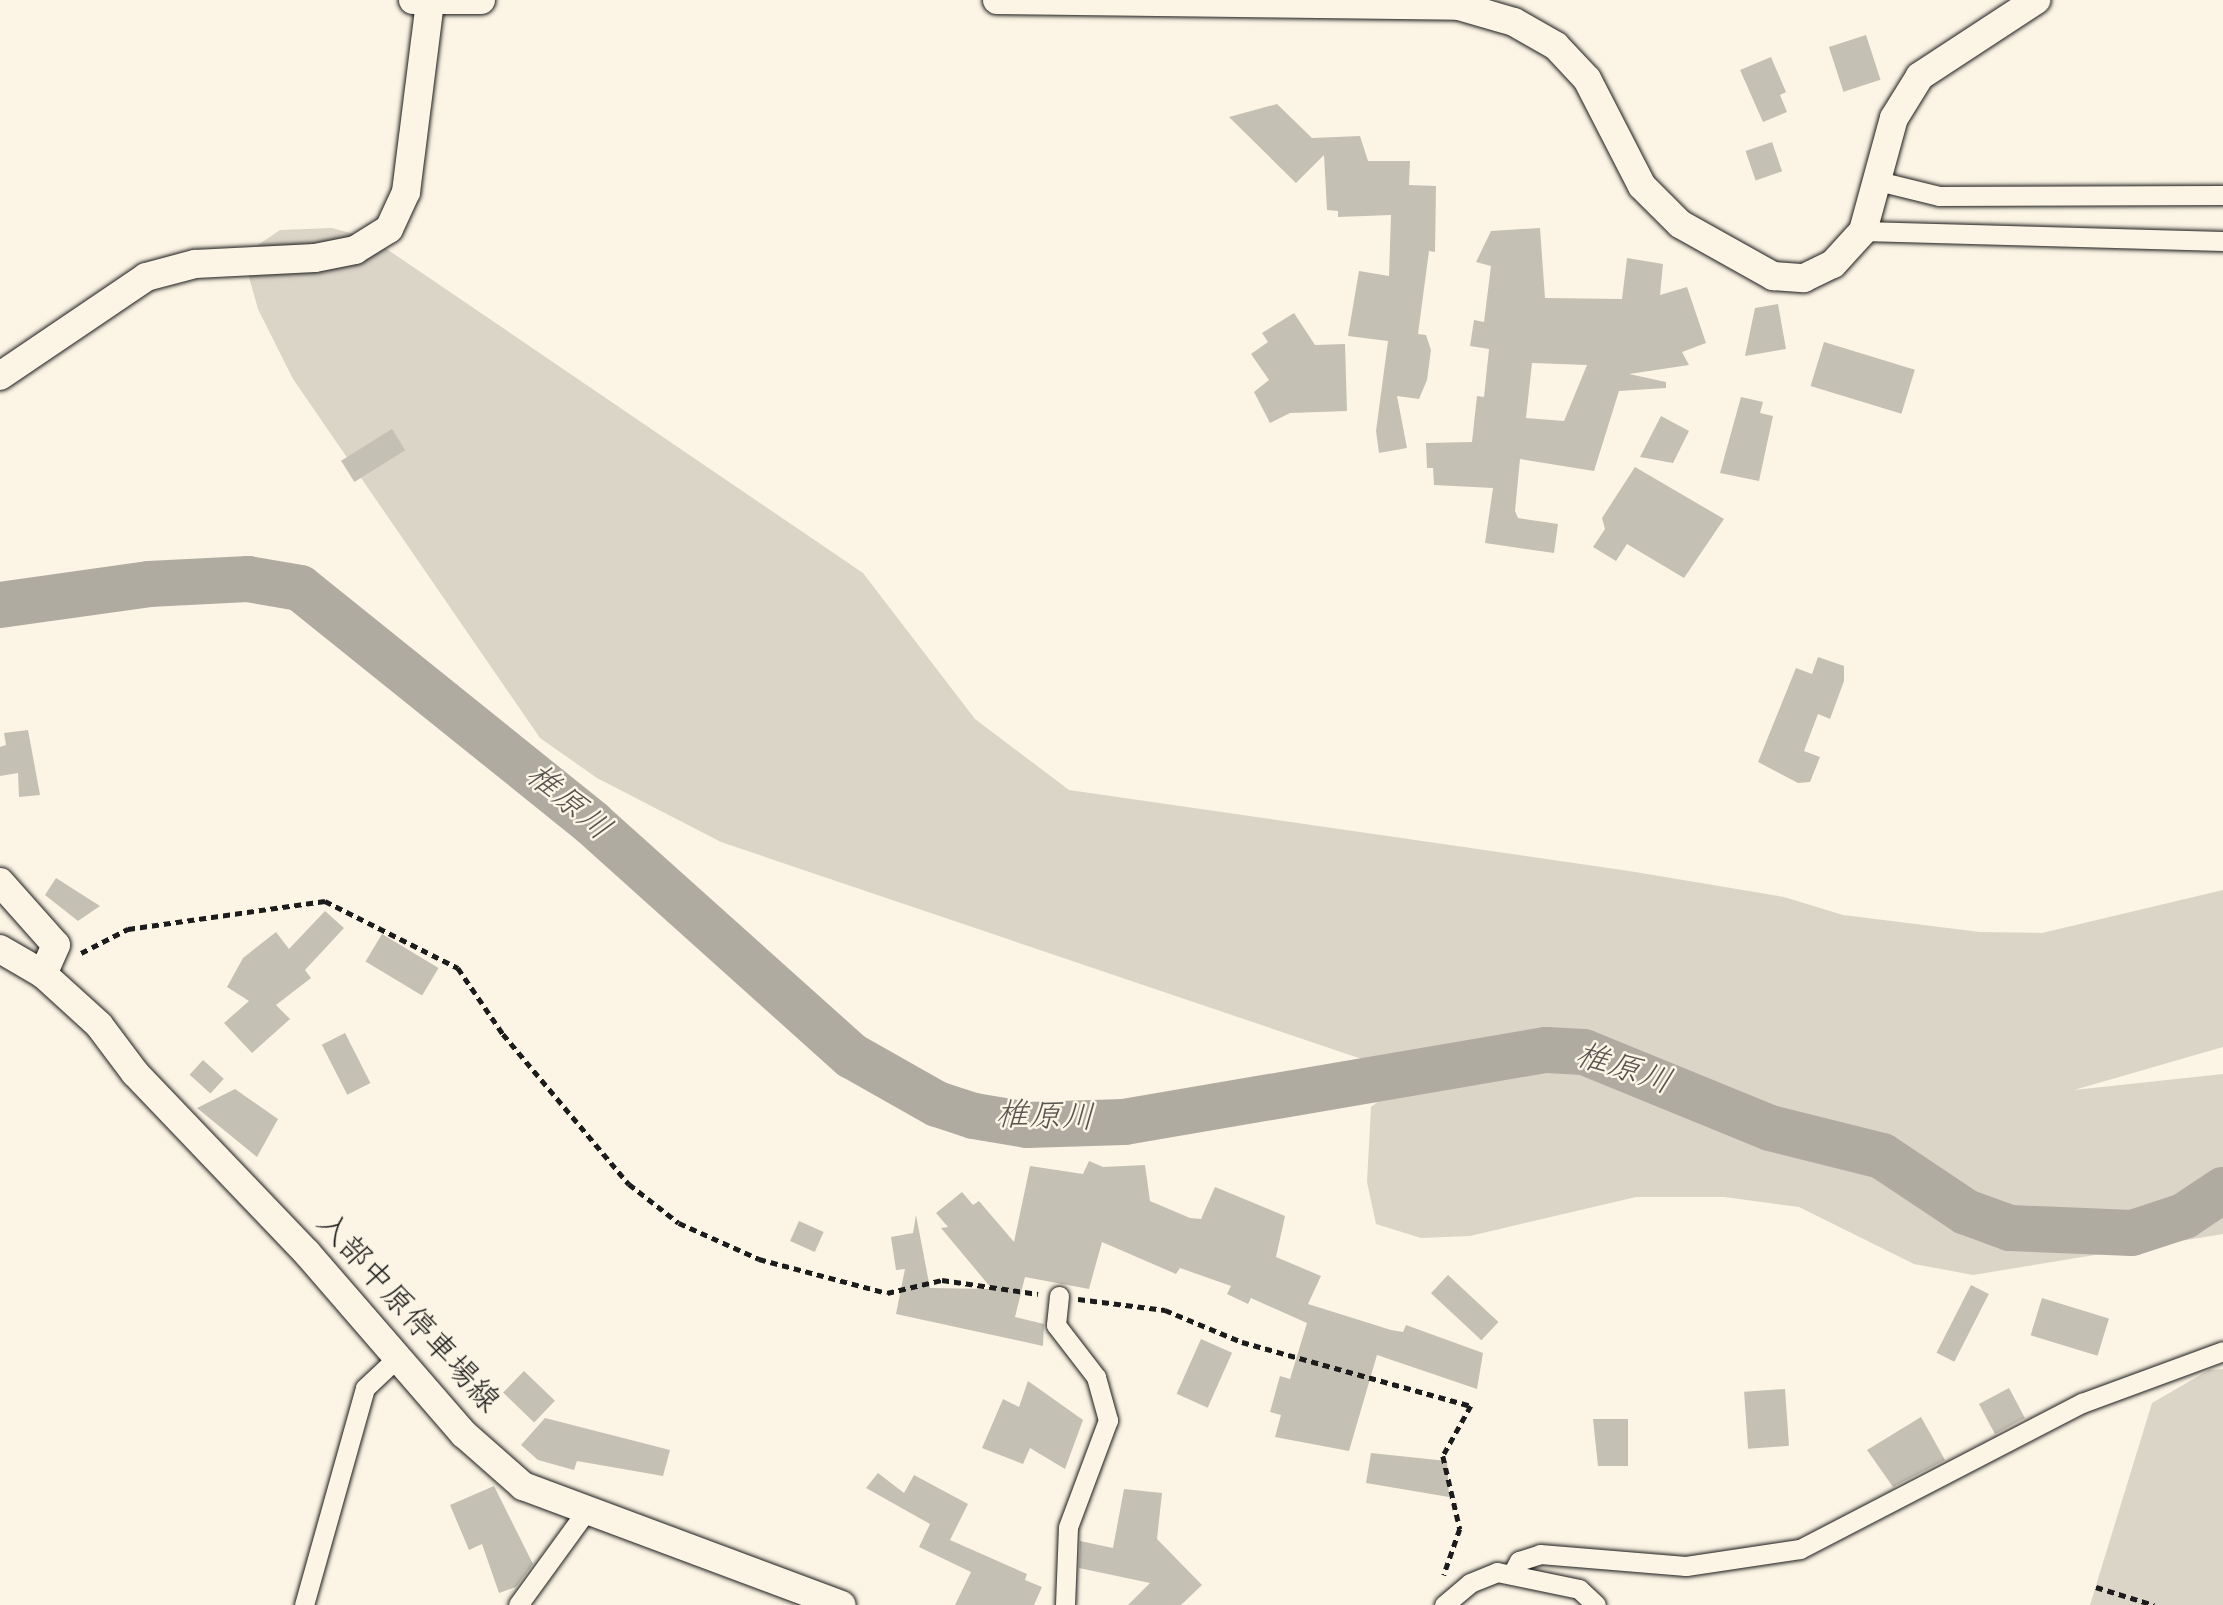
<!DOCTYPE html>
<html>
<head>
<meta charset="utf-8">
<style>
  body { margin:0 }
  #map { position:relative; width:2223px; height:1605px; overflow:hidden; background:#fcf5e5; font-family:"Indie Flower","Klee One",sans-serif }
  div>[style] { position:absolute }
  .green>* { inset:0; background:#dbd5c8 }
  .river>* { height:46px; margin:-23px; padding:0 23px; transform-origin:23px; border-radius:23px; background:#b0aba1 }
  .building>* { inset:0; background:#c4c0b3; transform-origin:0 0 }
  .path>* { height:4.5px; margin-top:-2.25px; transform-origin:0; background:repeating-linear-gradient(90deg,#1c1c1c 0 7px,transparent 0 12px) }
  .roads { filter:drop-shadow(0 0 2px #1c1c1c) drop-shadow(0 0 2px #1c1c1c) }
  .street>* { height:19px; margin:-9.5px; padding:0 9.5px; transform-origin:9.5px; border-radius:9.5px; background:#fcf5e5 }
  .secondary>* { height:28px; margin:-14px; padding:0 14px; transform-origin:14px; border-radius:14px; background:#fcf5e5 }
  span { translate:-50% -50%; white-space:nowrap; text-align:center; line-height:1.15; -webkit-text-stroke:5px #fcf5e5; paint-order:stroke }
  .street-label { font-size:32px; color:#1c1c1c }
  .water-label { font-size:33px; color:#575551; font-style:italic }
</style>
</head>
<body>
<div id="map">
  <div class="green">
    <div style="clip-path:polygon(332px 228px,372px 239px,863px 573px,975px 719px,1069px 790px,1629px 871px,1784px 897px,1843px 915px,1980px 932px,2042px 933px,2223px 890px,2223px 1047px,2074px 1090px,2223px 1074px,2223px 1234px,1973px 1275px,1914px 1264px,1799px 1207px,1724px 1197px,1636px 1197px,1470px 1236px,1421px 1238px,1376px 1224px,1367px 1182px,1371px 1107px,1412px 1076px,721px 842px,597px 778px,540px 738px,293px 379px,258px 309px,247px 270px,255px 247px,280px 230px)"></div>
    <div style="clip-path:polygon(2223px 1369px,2223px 1605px,2090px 1605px,2152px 1403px,2209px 1370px)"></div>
  </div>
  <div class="river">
    <div style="left:0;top:605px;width:150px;rotate:-8deg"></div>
    <div style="left:149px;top:584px;width:99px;rotate:-2.9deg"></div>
    <div style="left:248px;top:579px;width:53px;rotate:9.8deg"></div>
    <div style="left:300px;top:588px;width:375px;rotate:38.8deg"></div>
    <div style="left:592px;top:823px;width:349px;rotate:41.9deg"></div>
    <div style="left:852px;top:1056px;width:98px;rotate:29.5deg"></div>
    <div style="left:937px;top:1104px;width:39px;rotate:18deg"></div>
    <div style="left:974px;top:1116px;width:54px;rotate:9.6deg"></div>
    <div style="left:1027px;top:1125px;width:97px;rotate:-1.8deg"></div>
    <div style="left:1124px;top:1122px;width:428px;rotate:-9.7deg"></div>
    <div style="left:1546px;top:1050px;width:38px;rotate:3deg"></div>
    <div style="left:1584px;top:1052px;width:201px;rotate:22.2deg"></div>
    <div style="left:1770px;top:1128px;width:115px;rotate:14deg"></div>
    <div style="left:1882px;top:1156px;width:101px;rotate:33.7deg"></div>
    <div style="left:1966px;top:1212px;width:47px;rotate:20deg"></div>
    <div style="left:2010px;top:1228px;width:122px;rotate:2.3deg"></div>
    <div style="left:2132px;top:1233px;width:55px;rotate:-18.1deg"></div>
    <div style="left:2184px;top:1216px;width:47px;rotate:-33.7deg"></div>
  </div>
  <div class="building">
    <div style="left:1866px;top:35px;width:47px;height:39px;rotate:72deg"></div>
    <div style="clip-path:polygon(1771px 57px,1786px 92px,1780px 95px,1787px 112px,1763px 122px,1740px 70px)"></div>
    <div style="clip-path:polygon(1277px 104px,1312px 138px,1360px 136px,1368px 161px,1410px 161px,1409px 185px,1436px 186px,1435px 252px,1429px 251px,1418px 334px,1426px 335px,1431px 350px,1427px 380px,1419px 399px,1397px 396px,1407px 448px,1379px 453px,1376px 431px,1388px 341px,1348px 336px,1359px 271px,1389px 276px,1391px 215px,1338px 217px,1338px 211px,1327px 210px,1324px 155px,1296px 183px,1229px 117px)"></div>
    <div style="left:1772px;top:142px;width:31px;height:28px;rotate:71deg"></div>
    <div style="clip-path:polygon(evenodd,1540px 228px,1545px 298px,1622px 299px,1627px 258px,1663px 264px,1660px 295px,1687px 287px,1706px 343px,1682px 352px,1689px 365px,1629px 374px,1666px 382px,1666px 388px,1619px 391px,1594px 471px,1520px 459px,1515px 511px,1518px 518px,1558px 524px,1554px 553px,1485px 543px,1493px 488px,1434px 485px,1433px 468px,1427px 468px,1426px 443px,1472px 442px,1477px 396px,1484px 397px,1489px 349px,1470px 346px,1474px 320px,1484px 322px,1491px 266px,1476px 262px,1491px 231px,1540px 228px,1532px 363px,1587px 365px,1564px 421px,1526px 418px,1532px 363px)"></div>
    <div style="clip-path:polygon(1778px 304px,1786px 349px,1745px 356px,1755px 308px)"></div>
    <div style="clip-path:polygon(1294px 313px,1315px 345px,1345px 344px,1347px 411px,1290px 413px,1270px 423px,1254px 392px,1269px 380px,1251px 354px,1268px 342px,1262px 333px)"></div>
    <div style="left:1824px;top:342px;width:95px;height:46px;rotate:17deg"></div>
    <div style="clip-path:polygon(1741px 397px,1763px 402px,1760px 413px,1773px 416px,1759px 481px,1720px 473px)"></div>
    <div style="clip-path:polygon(1661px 416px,1689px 431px,1673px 463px,1640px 457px)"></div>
    <div style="left:392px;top:429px;width:25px;height:60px;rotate:58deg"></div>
    <div style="clip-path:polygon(1635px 467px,1724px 519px,1684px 578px,1627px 544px,1616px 561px,1593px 547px,1605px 529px,1602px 518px)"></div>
    <div style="clip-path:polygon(1818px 657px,1844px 666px,1844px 681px,1830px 719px,1818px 714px,1804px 751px,1820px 757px,1810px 782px,1798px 783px,1758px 762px,1796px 668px,1812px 674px)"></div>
    <div style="clip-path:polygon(28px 730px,40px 795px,19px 797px,18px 773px,0 776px,0 747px,6px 745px,4px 733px)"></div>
    <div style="clip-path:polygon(56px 878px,100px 906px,78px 921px,45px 895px)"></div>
    <div style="clip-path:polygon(325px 911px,344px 928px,305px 970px,311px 978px,276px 1005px,290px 1019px,252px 1053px,224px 1023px,249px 1001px,227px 987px,243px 958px,276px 932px,289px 949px)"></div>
    <div style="left:382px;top:934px;width:66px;height:32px;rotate:31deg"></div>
    <div style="left:345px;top:1033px;width:56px;height:26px;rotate:63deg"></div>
    <div style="left:203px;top:1060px;width:28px;height:20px;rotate:42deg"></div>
    <div style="clip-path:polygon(235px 1089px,278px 1119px,257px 1157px,197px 1108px)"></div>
    <div style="clip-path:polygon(1089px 1161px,1103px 1167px,1145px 1165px,1150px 1201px,1190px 1218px,1201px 1219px,1215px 1187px,1285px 1216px,1276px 1257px,1321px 1276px,1308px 1304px,1391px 1330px,1403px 1332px,1406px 1325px,1483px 1353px,1477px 1389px,1377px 1355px,1349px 1451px,1275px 1437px,1281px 1415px,1270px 1412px,1280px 1376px,1290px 1379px,1307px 1323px,1251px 1298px,1248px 1304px,1227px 1294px,1231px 1286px,1180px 1268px,1176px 1274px,1102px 1242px,1089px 1289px,1025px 1277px,1015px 1317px,1044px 1324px,1043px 1346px,896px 1314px,905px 1269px,896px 1270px,891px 1237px,913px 1233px,916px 1215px,930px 1288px,992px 1289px,941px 1228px,948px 1227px,936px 1213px,962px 1192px,973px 1205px,979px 1201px,1014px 1242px,1030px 1166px,1083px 1174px)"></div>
    <div style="left:799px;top:1221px;width:27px;height:22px;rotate:24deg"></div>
    <div style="left:1448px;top:1275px;width:69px;height:25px;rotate:43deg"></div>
    <div style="left:1971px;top:1285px;width:20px;height:76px;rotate:27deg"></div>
    <div style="left:2042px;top:1298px;width:70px;height:39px;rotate:17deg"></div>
    <div style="left:1201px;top:1339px;width:34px;height:60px;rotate:24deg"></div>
    <div style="left:524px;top:1371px;width:43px;height:30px;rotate:44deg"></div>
    <div style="clip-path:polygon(1028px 1381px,1083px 1420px,1065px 1469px,1030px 1448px,1023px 1464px,982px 1448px,1003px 1399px,1019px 1407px)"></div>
    <div style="left:2009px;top:1388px;width:34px;height:34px;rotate:62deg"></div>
    <div style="left:1785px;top:1389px;width:57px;height:41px;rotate:86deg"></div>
    <div style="clip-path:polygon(1921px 1417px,1945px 1460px,1893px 1487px,1867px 1450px)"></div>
    <div style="clip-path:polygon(545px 1418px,670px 1450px,663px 1476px,577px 1461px,574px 1470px,538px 1460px,521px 1445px)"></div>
    <div style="clip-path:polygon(1593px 1419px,1628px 1419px,1628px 1466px,1598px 1466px)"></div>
    <div style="clip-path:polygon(1371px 1453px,1447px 1461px,1449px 1497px,1366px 1483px)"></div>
    <div style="clip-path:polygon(878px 1473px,904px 1493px,914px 1475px,968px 1504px,950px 1540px,1027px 1574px,1025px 1580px,1042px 1587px,1034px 1605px,955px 1605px,971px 1572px,919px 1547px,930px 1524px,866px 1488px)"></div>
    <div style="clip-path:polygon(494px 1486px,533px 1564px,516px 1587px,499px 1593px,482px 1544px,469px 1550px,450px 1505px)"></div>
    <div style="clip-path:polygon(1124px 1489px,1162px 1493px,1157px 1539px,1202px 1585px,1181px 1605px,1128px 1605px,1150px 1583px,1079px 1568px,1080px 1541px,1113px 1548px)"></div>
  </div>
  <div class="path">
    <div style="left:81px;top:953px;width:53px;rotate:-27.1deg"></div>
    <div style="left:128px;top:929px;width:199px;rotate:-8.1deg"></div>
    <div style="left:325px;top:901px;width:149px;rotate:26.7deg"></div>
    <div style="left:458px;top:968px;width:80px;rotate:55.7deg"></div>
    <div style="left:503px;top:1034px;width:196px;rotate:50deg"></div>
    <div style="left:629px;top:1184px;width:63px;rotate:38deg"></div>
    <div style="left:679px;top:1223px;width:88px;rotate:24.2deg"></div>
    <div style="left:759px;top:1259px;width:132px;rotate:14.9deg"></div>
    <div style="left:887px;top:1293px;width:57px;rotate:-13.3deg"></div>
    <div style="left:942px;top:1280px;width:97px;rotate:8.3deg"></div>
    <div style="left:1078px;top:1299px;width:88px;rotate:7.2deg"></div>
    <div style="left:1165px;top:1310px;width:83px;rotate:22.6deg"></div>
    <div style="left:1242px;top:1342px;width:238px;rotate:15.6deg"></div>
    <div style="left:1471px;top:1406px;width:57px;rotate:119.2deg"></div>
    <div style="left:1443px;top:1456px;width:75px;rotate:76.9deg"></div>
    <div style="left:1460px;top:1529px;width:49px;rotate:109.2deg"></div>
    <div style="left:2096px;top:1587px;width:61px;rotate:17.2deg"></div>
  </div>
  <div class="roads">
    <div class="street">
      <div style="left:1878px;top:181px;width:63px;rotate:13.8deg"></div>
      <div style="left:1939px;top:196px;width:284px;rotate:-0.2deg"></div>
      <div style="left:1863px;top:231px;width:360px;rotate:1.6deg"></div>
      <div style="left:1059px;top:1296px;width:29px;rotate:96deg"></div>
      <div style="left:1056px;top:1325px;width:66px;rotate:52.4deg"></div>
      <div style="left:1096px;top:1377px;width:45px;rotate:74.4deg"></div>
      <div style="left:1108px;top:1420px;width:114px;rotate:110.5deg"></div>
      <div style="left:1068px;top:1527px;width:78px;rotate:92.2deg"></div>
      <div style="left:1512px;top:1574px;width:15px;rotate:-62deg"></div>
      <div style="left:1519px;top:1561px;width:22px;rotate:-18deg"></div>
      <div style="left:1540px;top:1554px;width:146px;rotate:4.7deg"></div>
      <div style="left:1686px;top:1566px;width:115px;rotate:-8.5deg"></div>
      <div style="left:1800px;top:1549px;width:318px;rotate:-27.4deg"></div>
      <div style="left:2082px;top:1403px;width:150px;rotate:-20.2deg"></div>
      <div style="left:304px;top:1605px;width:225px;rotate:-74.3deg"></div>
      <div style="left:365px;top:1388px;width:45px;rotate:-43.2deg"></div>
      <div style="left:518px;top:1605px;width:112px;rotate:-54deg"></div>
      <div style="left:1444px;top:1605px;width:34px;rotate:-40deg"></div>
      <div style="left:1470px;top:1583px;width:29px;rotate:-22deg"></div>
      <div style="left:1497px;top:1572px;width:84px;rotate:11.7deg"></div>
      <div style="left:1579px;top:1589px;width:23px;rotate:43deg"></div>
    </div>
    <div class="secondary">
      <div style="left:413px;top:0;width:68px"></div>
      <div style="left:997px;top:0;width:462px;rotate:0.7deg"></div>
      <div style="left:1459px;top:6px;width:57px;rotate:16.2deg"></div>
      <div style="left:1514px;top:22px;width:48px;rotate:29.7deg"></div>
      <div style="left:1556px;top:46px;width:45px;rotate:46.8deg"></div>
      <div style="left:1587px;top:79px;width:120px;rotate:62.8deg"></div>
      <div style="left:1642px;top:186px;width:54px;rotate:45deg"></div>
      <div style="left:1680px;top:224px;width:107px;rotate:29.2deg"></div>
      <div style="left:1773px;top:276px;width:31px;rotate:4deg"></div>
      <div style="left:1804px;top:278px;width:32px;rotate:-26deg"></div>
      <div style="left:1833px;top:264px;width:45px;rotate:-47.7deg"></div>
      <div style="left:1863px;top:231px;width:117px;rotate:-74.7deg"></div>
      <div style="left:1894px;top:118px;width:49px;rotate:-58.2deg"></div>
      <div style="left:1920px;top:76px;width:139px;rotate:-33.2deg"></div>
      <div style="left:0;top:376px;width:176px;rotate:-34.1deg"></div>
      <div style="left:146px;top:277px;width:51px;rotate:-14.9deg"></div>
      <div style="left:195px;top:264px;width:120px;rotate:-2.9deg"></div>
      <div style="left:315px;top:258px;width:41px;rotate:-11.3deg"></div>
      <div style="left:355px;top:250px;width:40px;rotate:-32deg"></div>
      <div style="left:389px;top:229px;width:41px;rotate:-65.3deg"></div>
      <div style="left:406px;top:192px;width:191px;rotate:-82.8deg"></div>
      <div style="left:0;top:882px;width:84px;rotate:48.4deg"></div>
      <div style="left:56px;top:945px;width:32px;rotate:114deg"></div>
      <div style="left:0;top:949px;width:50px;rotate:30.2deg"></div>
      <div style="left:43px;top:974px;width:76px;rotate:42.3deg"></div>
      <div style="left:99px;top:1025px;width:60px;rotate:53.1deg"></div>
      <div style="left:135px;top:1073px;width:249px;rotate:46.3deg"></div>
      <div style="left:307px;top:1253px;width:240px;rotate:49.1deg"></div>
      <div style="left:464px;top:1434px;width:79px;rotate:41.4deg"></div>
      <div style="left:523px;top:1486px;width:340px;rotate:20.5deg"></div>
    </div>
  </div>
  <div class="street-label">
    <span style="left:406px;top:1314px;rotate:48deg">入部中原停車場線</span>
  </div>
  <div class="water-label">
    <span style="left:567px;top:804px;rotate:40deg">椎原川</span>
    <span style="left:1623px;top:1071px;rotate:18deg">椎原川</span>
    <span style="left:1045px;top:1119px;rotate:2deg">椎原川</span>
  </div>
</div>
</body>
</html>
